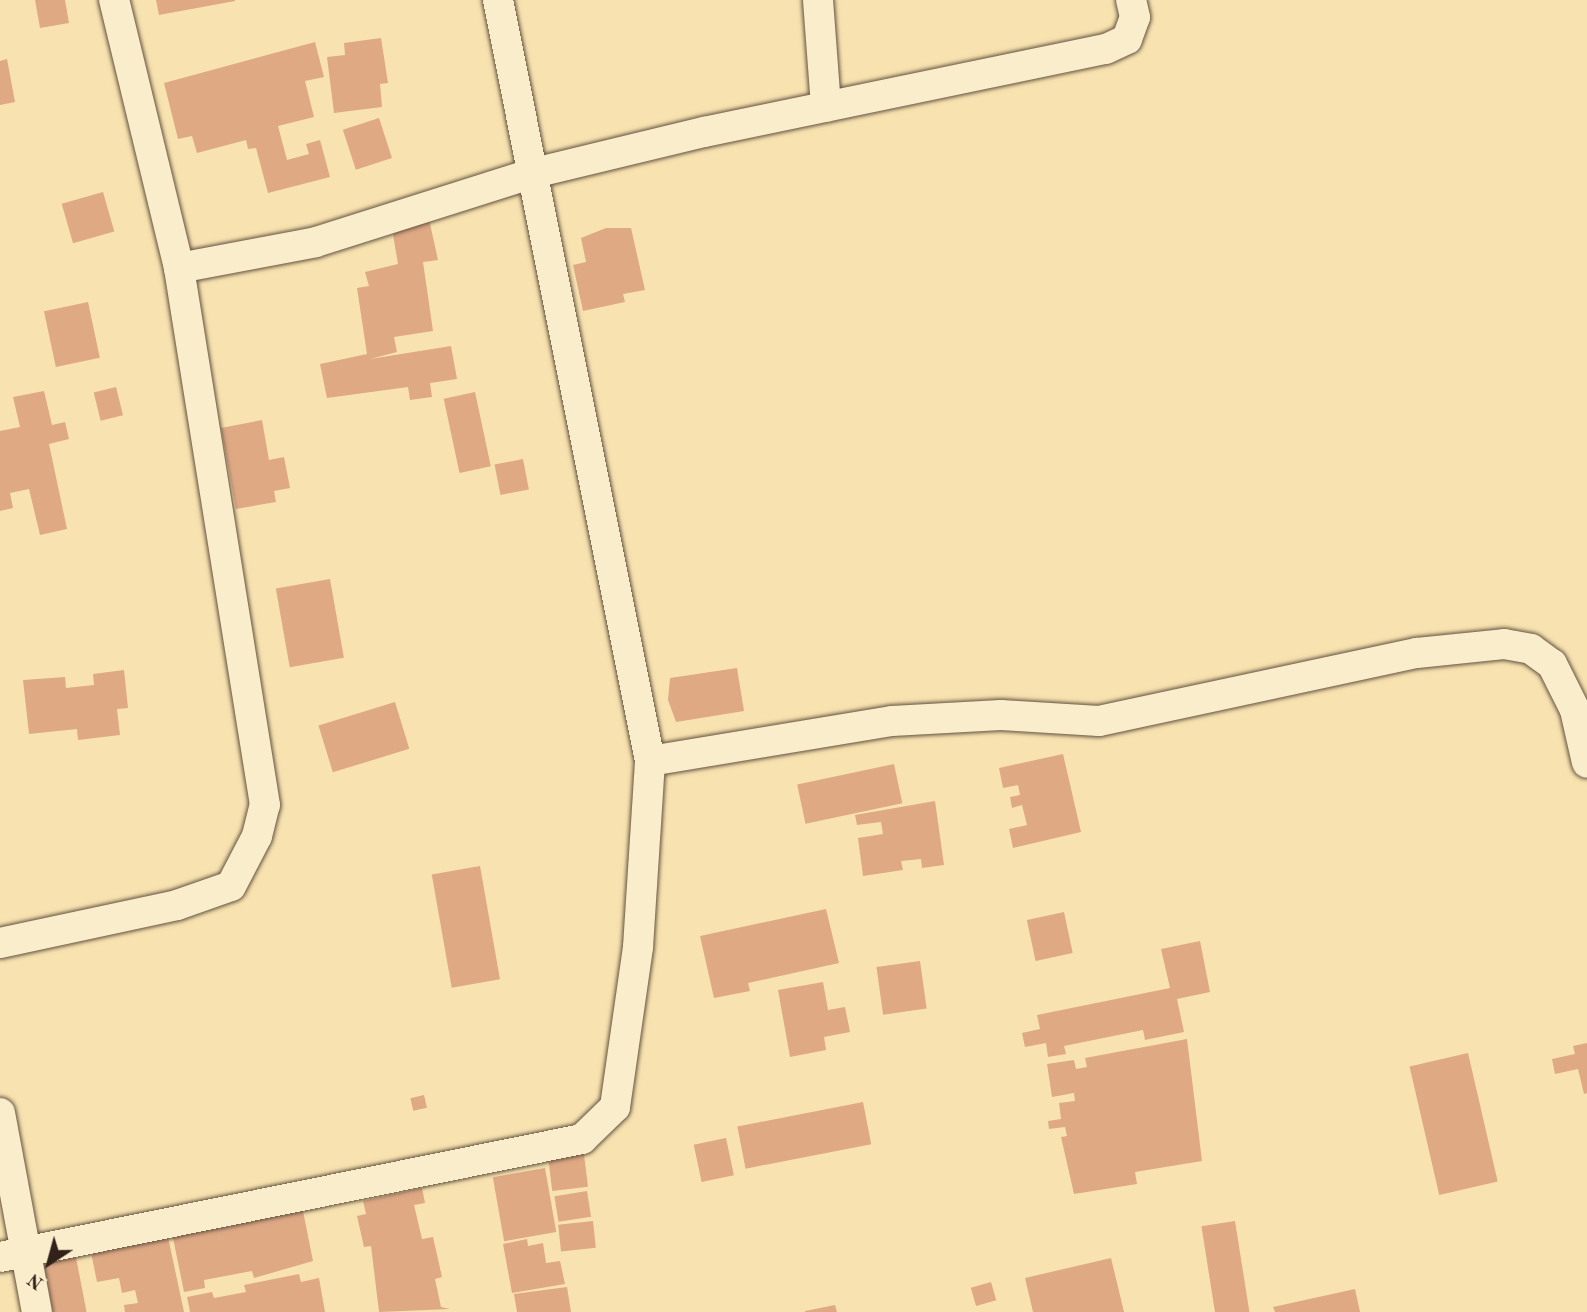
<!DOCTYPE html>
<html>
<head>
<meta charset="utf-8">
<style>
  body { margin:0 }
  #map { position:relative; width:1587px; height:1312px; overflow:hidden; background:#f8e3b0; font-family:"Old Standard TT",serif }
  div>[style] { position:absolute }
  .building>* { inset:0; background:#dfa984; transform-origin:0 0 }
  .roads { filter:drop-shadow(0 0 2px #645240) drop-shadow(0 0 2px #645240) }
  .minor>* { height:30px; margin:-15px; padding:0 15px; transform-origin:15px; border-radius:15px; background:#faedcc }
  span { translate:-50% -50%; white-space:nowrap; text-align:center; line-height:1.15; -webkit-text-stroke:5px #faedcc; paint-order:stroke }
  .north { position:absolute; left:14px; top:1228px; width:70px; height:70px; -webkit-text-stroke:5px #faedcc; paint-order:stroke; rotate:216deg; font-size:19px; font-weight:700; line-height:28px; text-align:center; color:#33221a }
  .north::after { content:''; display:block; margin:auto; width:24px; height:32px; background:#33221a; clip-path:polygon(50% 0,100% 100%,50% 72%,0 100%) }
</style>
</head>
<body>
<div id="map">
  <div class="building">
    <div style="clip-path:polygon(35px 0,65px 0,69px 23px,40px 28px)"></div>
    <div style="clip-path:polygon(156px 0,235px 0,235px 1px,159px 15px)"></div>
    <div style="clip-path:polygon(381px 38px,388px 83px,380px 84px,382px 107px,334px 113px,327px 57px,345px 55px,344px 43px)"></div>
    <div style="clip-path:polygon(315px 42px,324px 77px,305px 81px,314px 117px,278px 126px,287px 160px,309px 154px,306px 144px,320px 140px,330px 177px,268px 193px,256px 148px,248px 149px,246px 140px,197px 153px,192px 136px,178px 139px,164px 83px)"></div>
    <div style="clip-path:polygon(7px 59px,15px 102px,0 105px,0 61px)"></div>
    <div style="left:379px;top:118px;width:42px;height:38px;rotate:72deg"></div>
    <div style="left:103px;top:192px;width:41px;height:43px;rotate:74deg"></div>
    <div style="clip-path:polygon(427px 210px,438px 260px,423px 262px,433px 331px,394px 337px,397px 352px,370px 359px,451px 346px,457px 379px,430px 383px,432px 397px,410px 400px,408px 387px,327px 398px,320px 364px,367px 354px,357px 288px,369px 286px,365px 272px,398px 264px,390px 217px)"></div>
    <div style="clip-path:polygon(606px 228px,631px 228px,645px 290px,623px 294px,625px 302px,583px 311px,573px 265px,586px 262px,581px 238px)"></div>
    <div style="left:88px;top:302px;width:57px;height:45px;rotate:78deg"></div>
    <div style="left:116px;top:387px;width:29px;height:23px;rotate:76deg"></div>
    <div style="clip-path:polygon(44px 391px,52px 425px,65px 422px,69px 439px,49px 444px,67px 529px,40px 535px,29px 489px,10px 493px,13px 508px,0 511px,0 431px,20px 427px,13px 397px)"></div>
    <div style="left:475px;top:392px;width:76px;height:32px;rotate:78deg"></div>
    <div style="clip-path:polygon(262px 420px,269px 460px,284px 457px,290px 488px,274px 491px,276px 502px,236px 509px,221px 428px)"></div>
    <div style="left:523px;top:459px;width:31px;height:29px;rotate:79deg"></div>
    <div style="left:330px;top:579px;width:80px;height:55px;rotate:80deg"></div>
    <div style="clip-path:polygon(737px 668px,744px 711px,676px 722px,668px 700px,670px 678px)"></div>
    <div style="clip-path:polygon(124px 670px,128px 708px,117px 709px,120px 735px,78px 740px,77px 729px,29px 734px,23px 680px,65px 677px,66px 688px,94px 685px,93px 674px)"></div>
    <div style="left:395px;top:702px;width:49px;height:80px;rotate:73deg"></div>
    <div style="clip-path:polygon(1063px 754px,1081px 832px,1013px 848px,1009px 829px,1027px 825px,1022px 805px,1012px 808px,1010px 797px,1020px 795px,1018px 785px,1003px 788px,999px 768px)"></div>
    <div style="left:894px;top:764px;width:40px;height:99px;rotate:78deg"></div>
    <div style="clip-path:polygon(935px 801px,944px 865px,922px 868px,921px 859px,901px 861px,903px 870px,863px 876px,858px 838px,883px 834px,881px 822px,857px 825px,855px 815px)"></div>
    <div style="left:480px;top:866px;width:115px;height:49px;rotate:80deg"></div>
    <div style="clip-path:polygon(826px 909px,839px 963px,748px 983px,750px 991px,714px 998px,700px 936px)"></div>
    <div style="left:1064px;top:912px;width:42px;height:38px;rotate:78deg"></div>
    <div style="clip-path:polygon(1200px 941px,1210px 992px,1177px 999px,1184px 1032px,1145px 1040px,1143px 1030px,1064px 1046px,1066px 1054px,1048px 1057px,1046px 1043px,1025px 1047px,1022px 1033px,1040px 1029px,1037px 1015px,1170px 988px,1161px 949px)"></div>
    <div style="left:920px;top:961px;width:48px;height:44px;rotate:82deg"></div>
    <div style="clip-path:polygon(823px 982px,828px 1010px,845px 1007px,850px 1032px,824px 1037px,826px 1050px,790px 1057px,778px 990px)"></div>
    <div style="clip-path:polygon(1187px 1039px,1202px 1161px,1135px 1172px,1137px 1184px,1074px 1194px,1061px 1137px,1067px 1136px,1065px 1127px,1049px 1129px,1048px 1121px,1061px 1119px,1059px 1103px,1075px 1101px,1074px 1093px,1052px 1097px,1047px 1064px,1074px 1060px,1076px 1069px,1087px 1067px,1085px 1058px)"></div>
    <div style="clip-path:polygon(1587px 1043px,1587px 1093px,1584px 1094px,1578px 1069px,1555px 1074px,1552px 1059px,1575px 1054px,1573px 1046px)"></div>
    <div style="left:1468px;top:1053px;width:132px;height:60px;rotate:77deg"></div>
    <div style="left:424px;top:1095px;width:13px;height:14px;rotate:77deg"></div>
    <div style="left:863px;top:1102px;width:43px;height:128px;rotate:79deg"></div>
    <div style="left:726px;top:1138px;width:38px;height:33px;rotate:78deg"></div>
    <div style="left:583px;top:1146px;width:41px;height:36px;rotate:83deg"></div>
    <div style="left:545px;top:1168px;width:65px;height:53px;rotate:80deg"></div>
    <div style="clip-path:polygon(422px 1188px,425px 1203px,414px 1205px,422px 1239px,433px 1237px,442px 1277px,435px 1279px,441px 1307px,450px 1309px,379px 1312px,371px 1246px,364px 1247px,357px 1216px,366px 1214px,363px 1201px)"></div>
    <div style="left:587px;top:1191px;width:26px;height:33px;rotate:81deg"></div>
    <div style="clip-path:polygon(292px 1210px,303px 1211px,313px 1261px,254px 1278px,252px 1271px,204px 1280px,205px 1288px,184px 1292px,172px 1233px,233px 1226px,232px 1222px)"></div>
    <div style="left:593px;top:1221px;width:27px;height:35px;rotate:84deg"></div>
    <div style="left:1235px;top:1221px;width:92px;height:34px;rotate:81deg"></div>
    <div style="clip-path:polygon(168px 1237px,184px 1312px,125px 1312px,124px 1305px,138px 1303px,135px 1290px,122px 1293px,119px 1278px,97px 1282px,88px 1238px)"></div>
    <div style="clip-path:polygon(527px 1239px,528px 1246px,543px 1243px,546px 1263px,560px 1261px,565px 1284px,512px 1293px,503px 1244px)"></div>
    <div style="left:73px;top:1242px;width:71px;height:33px;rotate:79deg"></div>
    <div style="clip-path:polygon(1111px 1258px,1124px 1312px,1033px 1312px,1025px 1278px)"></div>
    <div style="clip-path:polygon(299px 1274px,301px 1282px,319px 1278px,325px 1312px,190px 1312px,187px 1297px,212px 1292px,214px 1298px,246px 1292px,244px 1285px)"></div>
    <div style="left:991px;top:1282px;width:19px;height:21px;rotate:74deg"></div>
    <div style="clip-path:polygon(567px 1287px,571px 1312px,517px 1312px,514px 1294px)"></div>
    <div style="clip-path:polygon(1355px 1289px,1360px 1312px,1275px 1312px,1273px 1307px)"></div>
    <div style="clip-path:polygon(835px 1305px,837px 1312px,805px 1312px,805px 1311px)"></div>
  </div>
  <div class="roads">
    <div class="minor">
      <div style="left:818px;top:0;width:107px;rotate:85.7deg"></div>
      <div style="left:179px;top:268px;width:139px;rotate:-10.7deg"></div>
      <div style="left:316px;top:242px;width:229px;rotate:-17.6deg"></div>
      <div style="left:534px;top:173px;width:175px;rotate:-13.6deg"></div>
      <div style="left:704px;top:132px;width:410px;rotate:-11.7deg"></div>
      <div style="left:1106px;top:49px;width:23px;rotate:-25deg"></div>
      <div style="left:1127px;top:39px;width:23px;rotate:-70deg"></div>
      <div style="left:1135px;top:17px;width:17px;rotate:-103deg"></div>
      <div style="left:650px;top:761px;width:245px;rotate:-9.4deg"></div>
      <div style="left:892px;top:721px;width:109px;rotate:-3.2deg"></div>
      <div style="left:1001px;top:715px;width:98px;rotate:3.5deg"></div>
      <div style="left:1099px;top:721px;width:325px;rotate:-12.1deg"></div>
      <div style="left:1417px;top:653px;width:87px;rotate:-5.9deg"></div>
      <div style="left:1504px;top:644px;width:27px;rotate:10deg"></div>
      <div style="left:1531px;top:649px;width:26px;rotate:36deg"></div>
      <div style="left:1552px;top:664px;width:51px;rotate:63.4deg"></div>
      <div style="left:1575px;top:710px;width:54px;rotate:77.2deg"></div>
      <div style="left:0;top:943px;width:181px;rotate:-12.1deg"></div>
      <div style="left:177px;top:905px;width:57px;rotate:-19.4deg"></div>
      <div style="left:231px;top:886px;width:56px;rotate:-62.5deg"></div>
      <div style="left:257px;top:836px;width:32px;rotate:-76deg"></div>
      <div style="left:265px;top:805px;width:544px;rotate:-99.1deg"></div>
      <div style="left:179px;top:268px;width:276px;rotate:-103.6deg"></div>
      <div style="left:0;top:1113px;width:202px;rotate:79.5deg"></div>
      <div style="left:0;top:1257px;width:594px;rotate:-11.46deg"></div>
      <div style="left:582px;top:1139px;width:46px;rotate:-44.1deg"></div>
      <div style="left:615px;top:1107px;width:162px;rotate:-81.8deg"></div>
      <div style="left:638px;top:947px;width:186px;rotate:-86.3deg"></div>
      <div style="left:650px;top:761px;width:776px;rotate:-101.3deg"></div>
    </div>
  </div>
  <div class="north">N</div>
</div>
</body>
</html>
